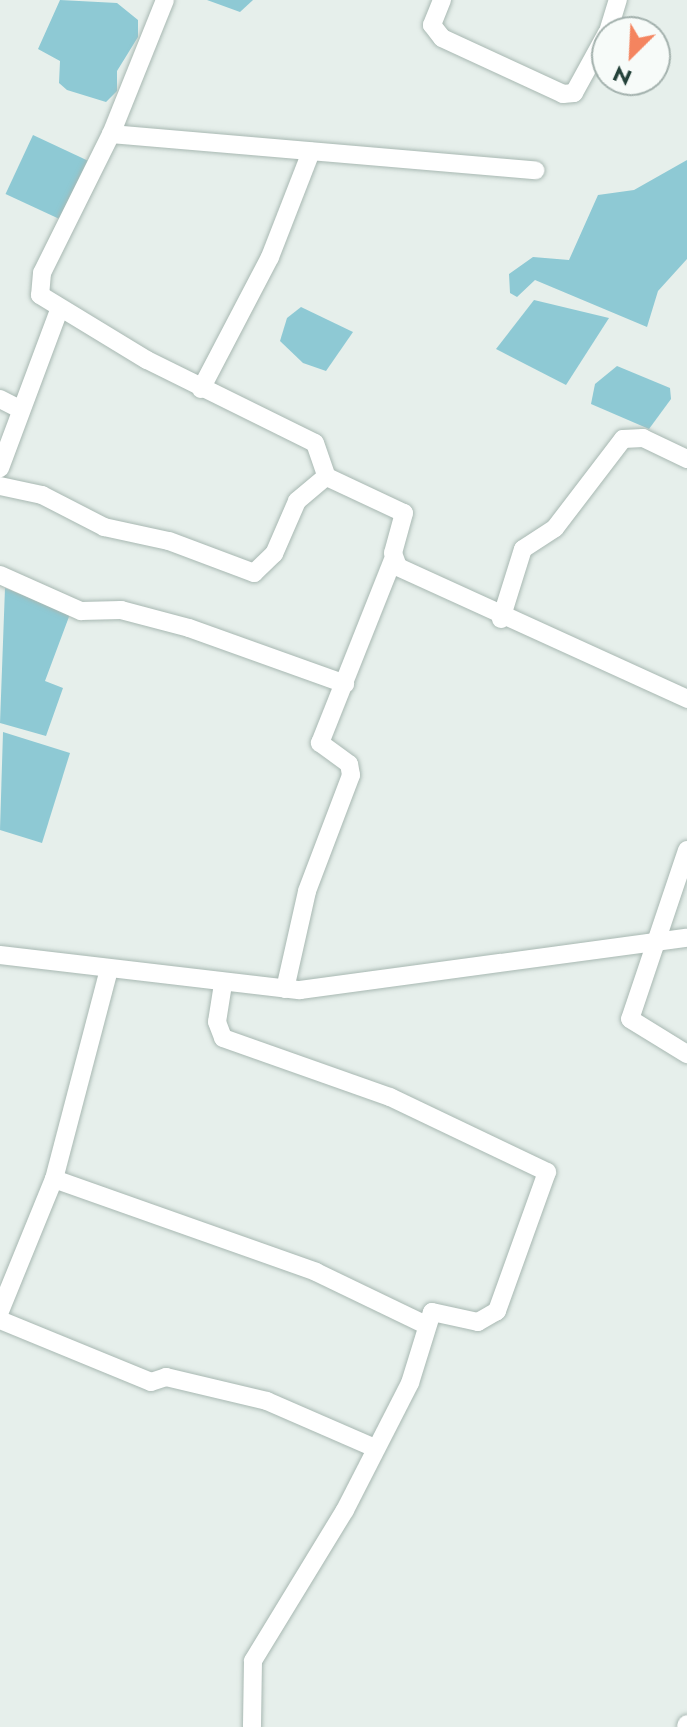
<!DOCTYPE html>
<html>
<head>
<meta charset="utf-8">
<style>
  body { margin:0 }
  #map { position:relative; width:687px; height:1727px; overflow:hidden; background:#e6efeb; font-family:Jost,sans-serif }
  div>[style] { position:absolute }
  .water>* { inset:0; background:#8ec9d4; transform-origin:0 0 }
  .roads { filter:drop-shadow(0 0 2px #a8b8b2) drop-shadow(0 0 2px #a8b8b2) }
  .street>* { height:18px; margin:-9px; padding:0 9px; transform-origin:9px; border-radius:9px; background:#fff }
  span { translate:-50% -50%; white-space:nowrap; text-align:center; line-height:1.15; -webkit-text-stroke:7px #f7fbf9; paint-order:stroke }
  .north { position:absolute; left:591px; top:16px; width:80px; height:80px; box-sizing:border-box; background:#f7fbf9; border:2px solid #a3b1ad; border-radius:50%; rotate:204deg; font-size:22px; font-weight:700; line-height:32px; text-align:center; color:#24423a }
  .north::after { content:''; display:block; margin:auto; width:28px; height:36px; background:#f4845f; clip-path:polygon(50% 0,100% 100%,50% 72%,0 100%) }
</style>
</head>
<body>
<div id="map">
  <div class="water">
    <div style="clip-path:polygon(60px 0,117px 3px,138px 20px,138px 37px,117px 71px,117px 91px,106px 102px,67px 90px,59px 83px,60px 61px,38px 49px)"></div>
    <div style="clip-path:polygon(207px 0,253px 0,240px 12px)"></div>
    <div style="left:33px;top:135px;width:66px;height:65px;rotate:25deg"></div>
    <div style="clip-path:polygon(687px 160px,687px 259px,658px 291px,647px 327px,535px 280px,517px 297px,510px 293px,509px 274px,533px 257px,569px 260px,598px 195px,634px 190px)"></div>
    <div style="clip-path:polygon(534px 300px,609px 318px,566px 385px,496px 349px)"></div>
    <div style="clip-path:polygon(301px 307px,353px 332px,326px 371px,303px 363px,280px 341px,287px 318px)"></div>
    <div style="clip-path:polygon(617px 366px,670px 388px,671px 399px,649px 429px,591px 404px,595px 384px)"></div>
    <div style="clip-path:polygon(5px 588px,70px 614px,45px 681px,63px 688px,46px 736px,0 723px)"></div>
    <div style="clip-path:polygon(3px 732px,70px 753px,42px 843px,0 830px)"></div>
  </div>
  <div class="roads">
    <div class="street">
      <div style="left:165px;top:0;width:144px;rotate:111.9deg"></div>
      <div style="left:111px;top:134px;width:155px;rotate:116.4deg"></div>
      <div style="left:42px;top:273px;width:22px;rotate:95deg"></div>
      <div style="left:40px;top:295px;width:125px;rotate:31.3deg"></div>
      <div style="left:147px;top:360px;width:187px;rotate:26.3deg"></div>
      <div style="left:315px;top:443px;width:36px;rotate:71deg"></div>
      <div style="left:327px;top:477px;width:85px;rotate:25.1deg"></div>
      <div style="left:404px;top:513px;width:41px;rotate:105.4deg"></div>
      <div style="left:393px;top:553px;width:15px;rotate:70deg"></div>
      <div style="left:398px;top:567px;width:318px;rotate:24.5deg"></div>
      <div style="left:442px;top:0;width:27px;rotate:112deg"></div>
      <div style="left:432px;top:25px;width:16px;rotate:52deg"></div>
      <div style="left:442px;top:38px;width:133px;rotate:24.8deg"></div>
      <div style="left:563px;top:94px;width:11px;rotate:-5deg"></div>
      <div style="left:574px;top:93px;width:68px;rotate:-61.2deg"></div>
      <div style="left:608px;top:32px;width:34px;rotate:-73deg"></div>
      <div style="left:111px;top:134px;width:426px;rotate:4.9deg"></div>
      <div style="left:201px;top:389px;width:149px;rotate:-62.4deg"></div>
      <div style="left:270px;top:257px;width:113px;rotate:-68.7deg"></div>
      <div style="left:0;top:399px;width:22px;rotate:27deg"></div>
      <div style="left:0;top:468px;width:165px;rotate:-69.5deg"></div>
      <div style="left:0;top:486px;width:43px;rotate:12.1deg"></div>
      <div style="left:42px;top:495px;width:70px;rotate:27.3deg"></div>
      <div style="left:104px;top:527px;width:66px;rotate:12.2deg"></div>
      <div style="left:169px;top:541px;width:91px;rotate:20.6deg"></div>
      <div style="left:254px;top:573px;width:28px;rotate:-44deg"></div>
      <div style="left:274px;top:554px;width:58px;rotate:-66.5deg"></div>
      <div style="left:297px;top:501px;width:39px;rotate:-40deg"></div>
      <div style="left:0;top:575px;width:89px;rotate:24deg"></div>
      <div style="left:81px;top:611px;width:40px;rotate:-1.4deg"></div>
      <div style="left:121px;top:610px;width:70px;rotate:14.8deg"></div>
      <div style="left:189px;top:628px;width:166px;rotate:19.7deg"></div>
      <div style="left:501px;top:619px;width:73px;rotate:-72.6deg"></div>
      <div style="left:523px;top:549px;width:38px;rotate:-33deg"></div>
      <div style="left:555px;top:528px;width:112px;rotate:-52.6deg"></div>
      <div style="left:623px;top:439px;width:20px;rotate:-3deg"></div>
      <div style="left:643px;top:438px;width:49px;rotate:25.5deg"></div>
      <div style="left:687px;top:850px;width:178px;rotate:108.6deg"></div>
      <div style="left:630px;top:1019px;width:67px;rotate:31.6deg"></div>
      <div style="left:0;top:955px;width:302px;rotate:6.7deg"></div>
      <div style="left:300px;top:990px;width:390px;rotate:-7.7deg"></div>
      <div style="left:223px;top:984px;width:38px;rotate:99deg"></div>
      <div style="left:217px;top:1022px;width:17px;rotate:69deg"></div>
      <div style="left:223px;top:1038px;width:177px;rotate:19.5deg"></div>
      <div style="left:390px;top:1097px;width:174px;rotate:25.5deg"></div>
      <div style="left:547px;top:1172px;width:148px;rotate:109.8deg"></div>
      <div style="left:497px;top:1311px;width:22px;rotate:150deg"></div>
      <div style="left:478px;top:1322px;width:47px;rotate:-167.7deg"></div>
      <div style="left:432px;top:1312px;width:74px;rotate:107.2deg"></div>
      <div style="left:410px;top:1383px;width:143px;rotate:117.1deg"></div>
      <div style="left:345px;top:1510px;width:177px;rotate:121.4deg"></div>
      <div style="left:253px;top:1661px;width:66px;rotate:90.9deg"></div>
      <div style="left:285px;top:989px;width:100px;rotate:-77.3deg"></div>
      <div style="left:307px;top:891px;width:124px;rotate:-69.2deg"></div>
      <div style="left:351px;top:775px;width:11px;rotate:-100deg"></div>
      <div style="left:349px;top:764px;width:36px;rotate:-144deg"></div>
      <div style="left:320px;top:743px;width:197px;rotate:-68.3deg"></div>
      <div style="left:54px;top:1179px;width:216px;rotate:-75.3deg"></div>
      <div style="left:0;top:1311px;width:143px;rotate:-67.8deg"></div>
      <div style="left:54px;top:1179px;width:278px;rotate:19.5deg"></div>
      <div style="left:316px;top:1272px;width:122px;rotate:25.7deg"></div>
      <div style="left:0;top:1320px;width:163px;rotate:22.3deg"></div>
      <div style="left:151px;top:1382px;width:16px;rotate:-18deg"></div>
      <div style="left:166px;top:1377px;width:104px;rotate:13.4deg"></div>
      <div style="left:267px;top:1401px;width:118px;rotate:23.5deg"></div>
      <div style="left:686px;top:1727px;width:3px;rotate:-72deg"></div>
    </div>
  </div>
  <div class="north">N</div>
</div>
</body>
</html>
